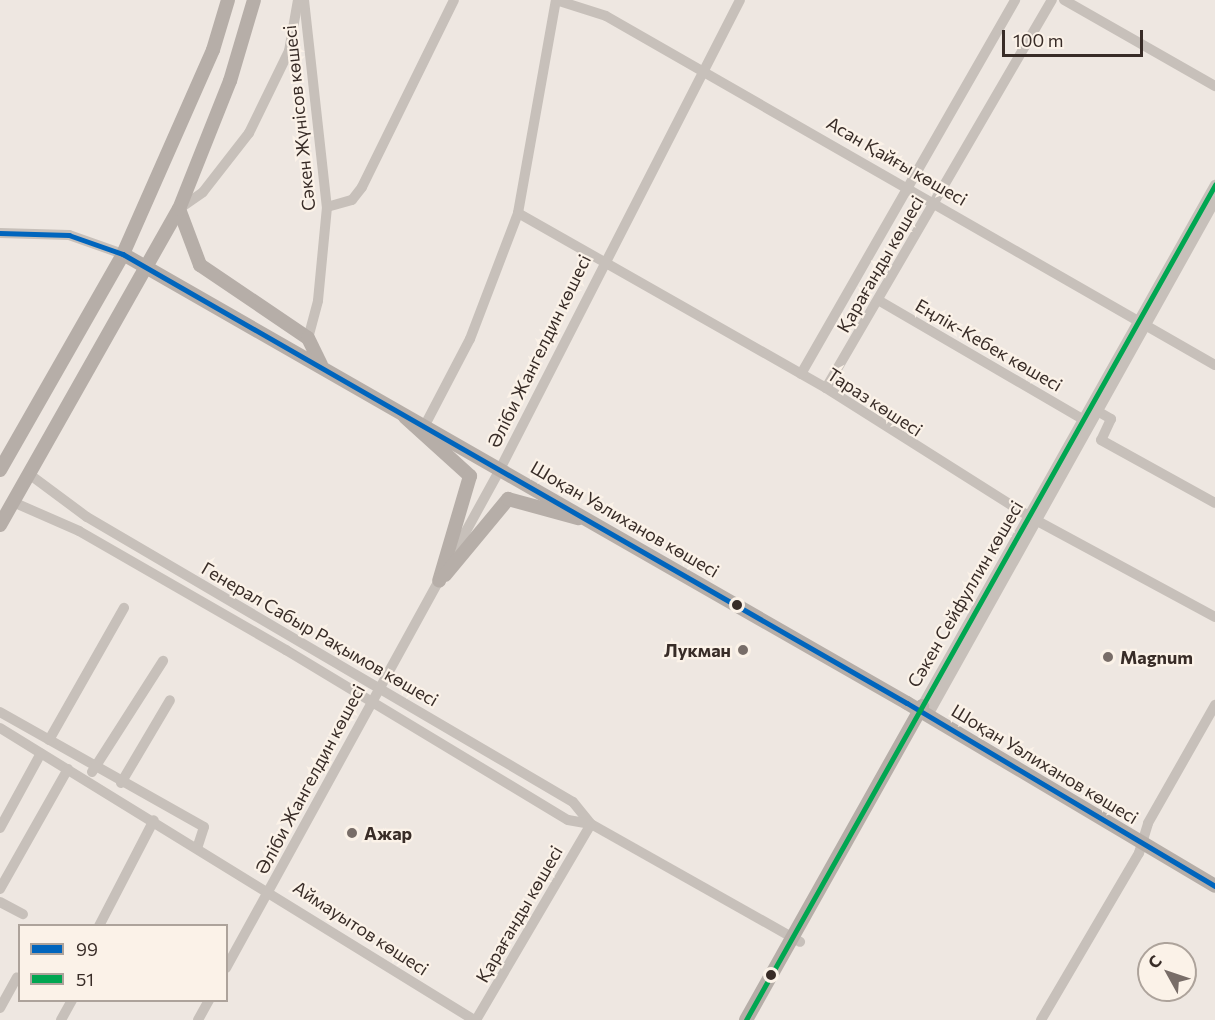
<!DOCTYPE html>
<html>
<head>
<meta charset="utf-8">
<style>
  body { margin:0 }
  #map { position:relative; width:1215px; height:1020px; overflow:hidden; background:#eee7e1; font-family:Commissioner,sans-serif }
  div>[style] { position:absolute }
  .minor>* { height:10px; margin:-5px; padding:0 5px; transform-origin:5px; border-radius:5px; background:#c7c0ba }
  .major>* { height:14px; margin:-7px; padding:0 7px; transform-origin:7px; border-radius:7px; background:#b6aea8 }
  .bus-1>* { height:4.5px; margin:-2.25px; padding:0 2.25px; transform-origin:2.25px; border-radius:2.25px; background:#0065bd }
  .bus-2>* { height:4.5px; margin:-2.25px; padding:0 2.25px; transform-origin:2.25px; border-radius:2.25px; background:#00a651 }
  .dots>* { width:16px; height:16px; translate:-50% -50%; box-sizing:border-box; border:3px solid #fbf2e8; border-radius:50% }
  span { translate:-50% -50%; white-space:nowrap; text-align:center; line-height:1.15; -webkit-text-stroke:4.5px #fbf2e8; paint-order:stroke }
  .street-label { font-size:18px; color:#382c27 }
  .poi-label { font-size:18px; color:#382c27; font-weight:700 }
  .right { translate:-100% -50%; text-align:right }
  .left { translate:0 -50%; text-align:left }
  .legend { position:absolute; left:18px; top:924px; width:210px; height:78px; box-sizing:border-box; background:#fbf2e8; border:2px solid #ada39b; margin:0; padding:8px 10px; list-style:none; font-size:18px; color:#382c27 }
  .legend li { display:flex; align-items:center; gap:12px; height:30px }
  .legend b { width:30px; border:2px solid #ada39b }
  .north { position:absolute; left:1137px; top:942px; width:60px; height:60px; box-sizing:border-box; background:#fbf2e8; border:2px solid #ada39b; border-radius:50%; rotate:310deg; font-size:16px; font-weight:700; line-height:24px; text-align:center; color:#382c27 }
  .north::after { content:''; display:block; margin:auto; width:21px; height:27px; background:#786d68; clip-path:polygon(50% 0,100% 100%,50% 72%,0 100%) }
  .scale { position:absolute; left:1002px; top:30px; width:141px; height:27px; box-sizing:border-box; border:3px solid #382c27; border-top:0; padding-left:8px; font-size:18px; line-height:21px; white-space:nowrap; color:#382c27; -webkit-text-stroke:4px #fbf2e8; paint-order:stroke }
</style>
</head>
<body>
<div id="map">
  <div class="minor">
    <div style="left:304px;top:0;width:208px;rotate:83.7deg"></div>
    <div style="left:327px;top:207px;width:94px;rotate:95.5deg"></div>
    <div style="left:318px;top:301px;width:38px;rotate:105deg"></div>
    <div style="left:556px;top:0;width:52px;rotate:17.7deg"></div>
    <div style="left:606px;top:16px;width:702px;rotate:29.82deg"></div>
    <div style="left:1064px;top:0;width:174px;rotate:29.7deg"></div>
    <div style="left:327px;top:207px;width:26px;rotate:-16deg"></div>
    <div style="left:352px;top:200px;width:16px;rotate:-52deg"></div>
    <div style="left:362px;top:187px;width:208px;rotate:-63.8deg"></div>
    <div style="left:179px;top:209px;width:29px;rotate:-35deg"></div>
    <div style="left:203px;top:192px;width:75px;rotate:-52.1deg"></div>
    <div style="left:249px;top:133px;width:91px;rotate:-64deg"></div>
    <div style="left:289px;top:51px;width:52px;rotate:-80deg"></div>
    <div style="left:518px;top:213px;width:354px;rotate:29.6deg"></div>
    <div style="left:826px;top:388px;width:241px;rotate:32.3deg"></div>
    <div style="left:1030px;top:517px;width:210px;rotate:28.4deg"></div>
    <div style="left:0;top:233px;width:69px;rotate:1.7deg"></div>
    <div style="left:69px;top:235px;width:57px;rotate:19.4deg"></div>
    <div style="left:878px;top:300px;width:238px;rotate:30.2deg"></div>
    <div style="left:801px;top:374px;width:431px;rotate:-60.2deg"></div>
    <div style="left:826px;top:388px;width:449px;rotate:-59.8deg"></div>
    <div style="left:1099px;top:412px;width:14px;rotate:30deg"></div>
    <div style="left:1111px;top:419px;width:23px;rotate:115deg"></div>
    <div style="left:1101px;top:440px;width:130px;rotate:28.9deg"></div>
    <div style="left:425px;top:425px;width:97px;rotate:-62.4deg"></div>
    <div style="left:470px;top:339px;width:135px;rotate:-69.1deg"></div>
    <div style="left:518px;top:213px;width:216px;rotate:-79.9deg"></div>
    <div style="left:29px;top:474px;width:72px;rotate:36.6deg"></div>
    <div style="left:87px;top:517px;width:563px;rotate:30.39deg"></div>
    <div style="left:573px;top:802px;width:28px;rotate:51deg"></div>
    <div style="left:13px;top:502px;width:72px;rotate:23.7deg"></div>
    <div style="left:79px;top:531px;width:239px;rotate:29.9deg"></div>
    <div style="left:286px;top:650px;width:329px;rotate:31.1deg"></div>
    <div style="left:568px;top:820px;width:23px;rotate:10deg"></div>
    <div style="left:591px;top:824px;width:240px;rotate:29.4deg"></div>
    <div style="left:922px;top:706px;width:598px;rotate:-60.65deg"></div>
    <div style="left:0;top:712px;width:234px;rotate:29.4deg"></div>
    <div style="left:204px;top:827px;width:20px;rotate:108deg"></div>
    <div style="left:928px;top:715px;width:589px;rotate:-60.82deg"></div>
    <div style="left:0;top:728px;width:557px;rotate:31.63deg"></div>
    <div style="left:49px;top:740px;width:152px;rotate:-60.4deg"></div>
    <div style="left:92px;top:772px;width:132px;rotate:-57.4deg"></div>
    <div style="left:121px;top:783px;width:96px;rotate:-59.4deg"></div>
    <div style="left:0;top:828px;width:85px;rotate:-61.3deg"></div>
    <div style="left:0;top:889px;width:138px;rotate:-60.5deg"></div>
    <div style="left:0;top:902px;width:26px;rotate:28deg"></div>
    <div style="left:99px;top:926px;width:119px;rotate:-62.6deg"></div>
    <div style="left:226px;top:968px;width:565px;rotate:-61.21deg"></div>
    <div style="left:498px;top:473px;width:531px;rotate:-62.9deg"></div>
    <div style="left:0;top:1008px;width:35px;rotate:-61deg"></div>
    <div style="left:61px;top:1020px;width:23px;rotate:-61deg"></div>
    <div style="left:198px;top:1020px;width:23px;rotate:-61deg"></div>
    <div style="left:476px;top:1020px;width:227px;rotate:-59.6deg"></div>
    <div style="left:1041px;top:1020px;width:194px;rotate:-59.6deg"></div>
    <div style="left:1139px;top:853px;width:31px;rotate:-73deg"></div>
    <div style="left:1148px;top:823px;width:136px;rotate:-60.4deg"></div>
  </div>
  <div class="major">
    <div style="left:179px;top:209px;width:60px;rotate:69.4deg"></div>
    <div style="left:200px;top:265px;width:130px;rotate:34.1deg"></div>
    <div style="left:308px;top:338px;width:30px;rotate:64deg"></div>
    <div style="left:123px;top:254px;width:903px;rotate:29.8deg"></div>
    <div style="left:907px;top:703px;width:358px;rotate:30.7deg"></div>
    <div style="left:405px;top:417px;width:88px;rotate:42.2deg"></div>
    <div style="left:470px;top:476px;width:109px;rotate:106.4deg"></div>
    <div style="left:0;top:470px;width:249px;rotate:-60.3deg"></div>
    <div style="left:123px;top:254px;width:223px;rotate:-66.2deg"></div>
    <div style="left:213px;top:50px;width:52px;rotate:-73.3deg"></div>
    <div style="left:0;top:525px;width:363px;rotate:-60.5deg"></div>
    <div style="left:179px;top:209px;width:138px;rotate:-68.3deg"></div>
    <div style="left:230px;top:81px;width:84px;rotate:-73.5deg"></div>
    <div style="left:445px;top:575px;width:99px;rotate:-50.3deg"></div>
    <div style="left:508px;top:499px;width:73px;rotate:15.2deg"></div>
    <div style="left:746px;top:1020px;width:360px;rotate:-60.7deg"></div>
  </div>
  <div class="bus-1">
    <div style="left:0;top:233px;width:69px;rotate:1.7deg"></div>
    <div style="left:69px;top:235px;width:57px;rotate:19.4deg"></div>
    <div style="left:123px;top:254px;width:903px;rotate:29.8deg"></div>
    <div style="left:907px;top:703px;width:358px;rotate:30.7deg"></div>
  </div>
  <div class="bus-2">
    <div style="left:746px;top:1020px;width:958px;rotate:-60.68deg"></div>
  </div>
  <div class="dots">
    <div style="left:737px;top:605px;background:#382c27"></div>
    <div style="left:743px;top:650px;background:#786d68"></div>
    <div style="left:1108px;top:657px;background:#786d68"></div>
    <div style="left:352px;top:833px;background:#786d68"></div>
    <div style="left:771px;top:975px;background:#382c27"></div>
  </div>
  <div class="street-label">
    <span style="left:299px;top:118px;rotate:-96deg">Сәкен Жүнісов көшесі</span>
    <span style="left:897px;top:161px;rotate:30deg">Асан Қайғы көшесі</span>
    <span style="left:880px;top:264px;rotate:-60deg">Қарағанды көшесі</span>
    <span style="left:989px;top:345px;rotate:30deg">Еңлік-Кебек көшесі</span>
    <span style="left:539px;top:351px;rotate:-64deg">Әліби Жангелдин көшесі</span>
    <span style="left:875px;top:402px;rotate:33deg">Тараз көшесі</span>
    <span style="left:625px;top:519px;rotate:30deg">Шоқан Уәлиханов көшесі</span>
    <span style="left:965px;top:594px;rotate:-60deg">Сәкен Сейфуллин көшесі</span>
    <span style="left:320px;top:634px;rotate:30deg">Генерал Сабыр Рақымов көшесі</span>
    <span style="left:1045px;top:764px;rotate:31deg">Шоқан Уәлиханов көшесі</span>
    <span style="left:310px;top:779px;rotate:-62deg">Әліби Жангелдин көшесі</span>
    <span style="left:519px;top:914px;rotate:-60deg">Қарағанды көшесі</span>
    <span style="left:361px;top:928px;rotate:33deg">Аймауытов көшесі</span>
  </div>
  <div class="poi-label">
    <span class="right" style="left:731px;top:650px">Лукман</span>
    <span class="left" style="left:1120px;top:657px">Magnum</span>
    <span class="left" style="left:364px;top:833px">Ажар</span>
  </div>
  <ul class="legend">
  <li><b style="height:8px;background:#0065bd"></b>99</li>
  <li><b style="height:8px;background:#00a651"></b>51</li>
  </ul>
  <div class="north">С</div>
  <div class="scale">100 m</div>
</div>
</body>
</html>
